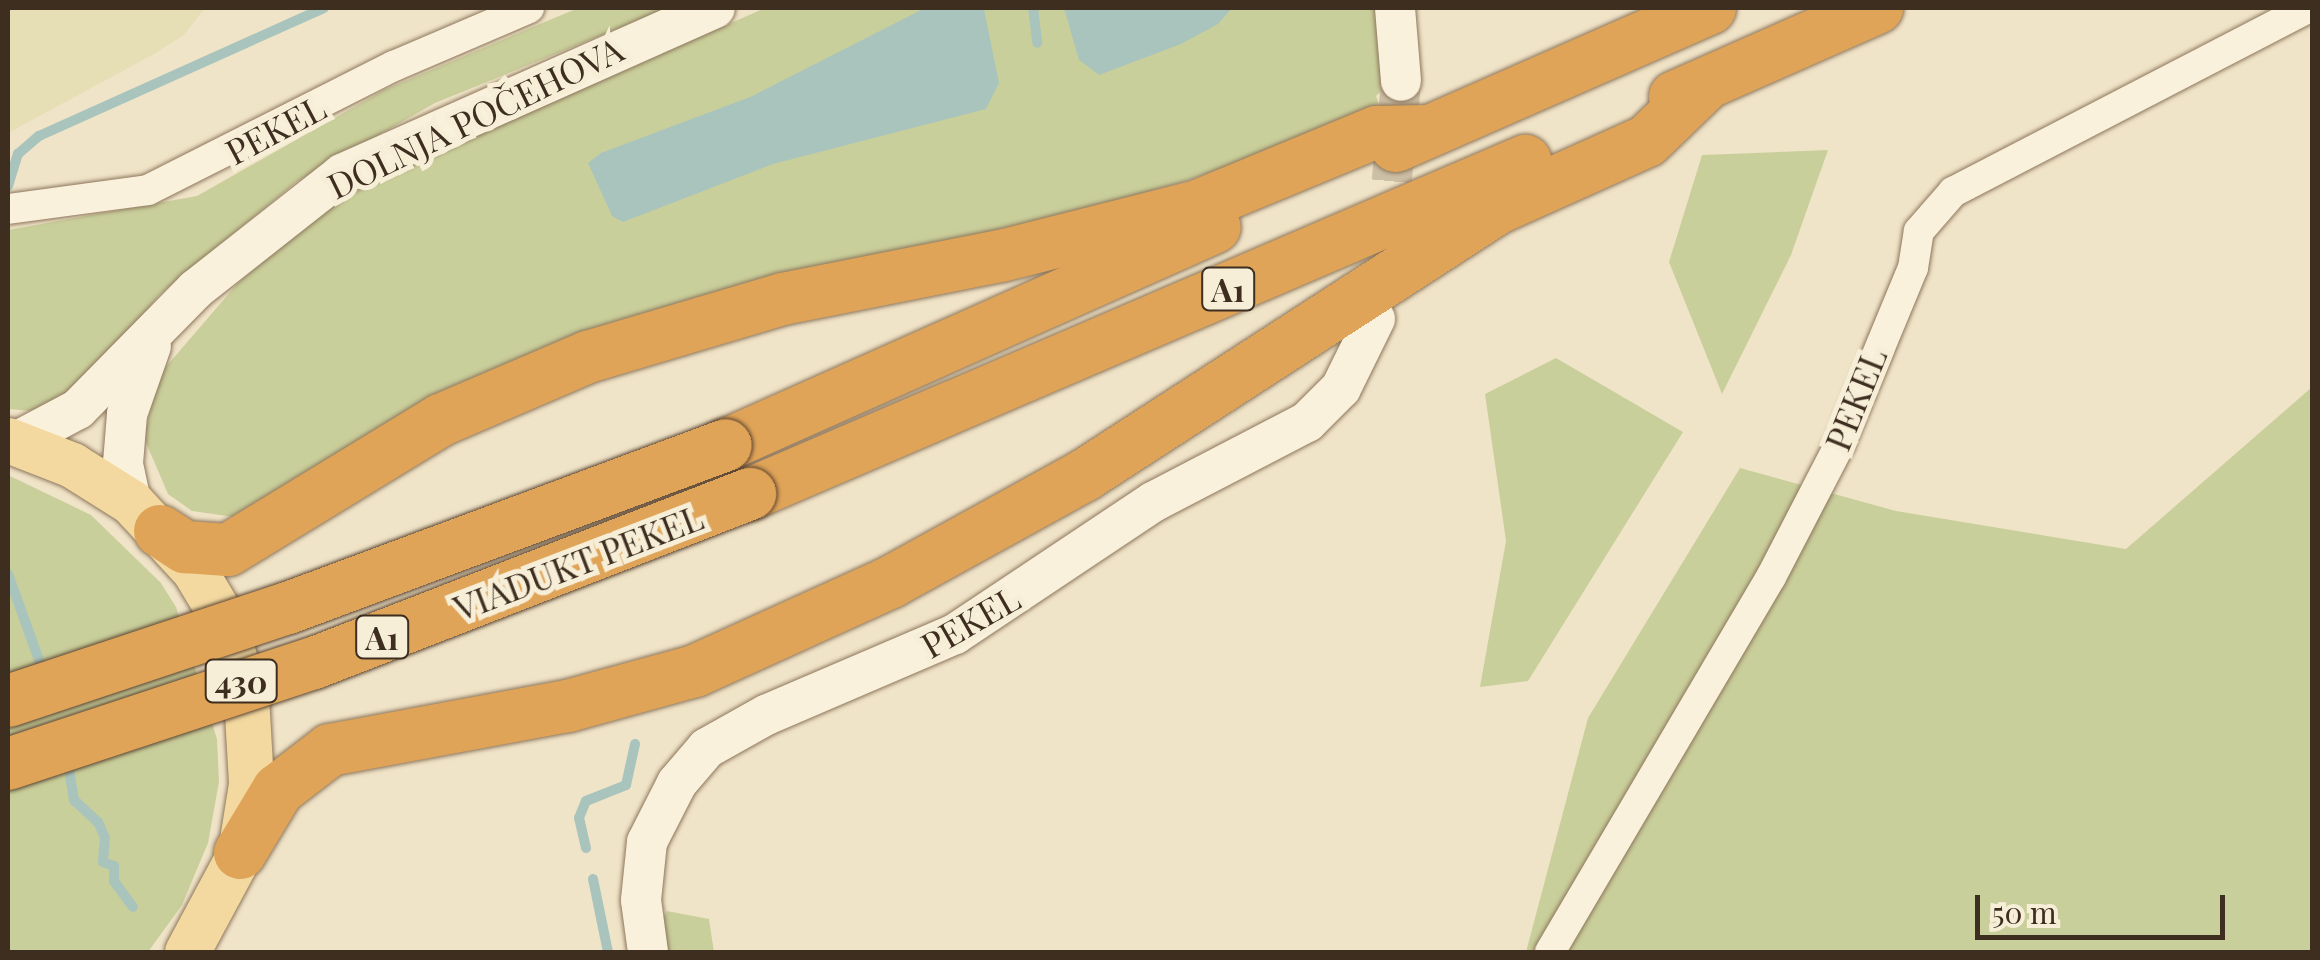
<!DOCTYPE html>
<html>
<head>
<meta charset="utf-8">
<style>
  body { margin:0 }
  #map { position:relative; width:2320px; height:960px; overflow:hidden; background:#f0e4c8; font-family:"Playfair Display",serif }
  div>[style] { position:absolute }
  .farmland>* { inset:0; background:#e6deb5 }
  .green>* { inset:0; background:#c9cf9b }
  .water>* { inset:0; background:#a9c4bc }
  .stream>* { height:10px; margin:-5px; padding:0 5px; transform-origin:5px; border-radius:5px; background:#a9c4bc }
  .secondary-tunnel>* { height:40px; margin-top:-20px; transform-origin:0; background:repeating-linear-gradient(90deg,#ccc0a6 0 40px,transparent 0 60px) }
  .roads { filter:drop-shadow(0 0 2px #8d765c) drop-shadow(0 0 2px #8d765c) }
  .minor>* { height:30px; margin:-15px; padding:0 15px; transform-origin:15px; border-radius:15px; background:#faf1dc }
  .secondary>* { height:40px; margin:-20px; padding:0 20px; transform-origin:20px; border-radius:20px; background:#faf1dc }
  .primary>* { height:45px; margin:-22.5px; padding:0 22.5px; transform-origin:22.5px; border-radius:22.5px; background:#f3d9a0 }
  .motorway>* { height:52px; margin:-26px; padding:0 26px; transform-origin:26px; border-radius:26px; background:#e0a458 }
  .bridges { filter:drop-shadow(0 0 2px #5b4430) drop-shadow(0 0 2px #5b4430) }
  .motorway-bridge>* { height:52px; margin:-26px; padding:0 26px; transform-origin:26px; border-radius:26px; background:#e0a458 }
  span { translate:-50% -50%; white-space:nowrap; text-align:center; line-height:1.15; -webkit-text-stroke:10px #f7eed8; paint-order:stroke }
  .shield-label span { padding:2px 8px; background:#f7eed8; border:2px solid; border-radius:8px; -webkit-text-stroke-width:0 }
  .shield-label { font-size:32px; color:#3d2e20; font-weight:700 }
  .street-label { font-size:35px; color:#3d2e20 }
  .frame { position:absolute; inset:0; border:10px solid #3d2e20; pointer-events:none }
  .scale { position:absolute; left:1975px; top:895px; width:250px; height:45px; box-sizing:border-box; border:5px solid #3d2e20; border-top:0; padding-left:12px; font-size:30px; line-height:35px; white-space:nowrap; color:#3d2e20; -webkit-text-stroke:8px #f7eed8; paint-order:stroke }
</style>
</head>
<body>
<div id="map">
  <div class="farmland">
    <div style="clip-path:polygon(8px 8px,205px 8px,184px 35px,154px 54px,8px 133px)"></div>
  </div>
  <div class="green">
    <div style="clip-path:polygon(578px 8px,668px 8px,435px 103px,296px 182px,159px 295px,91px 380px,32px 411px,8px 409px,8px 230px,197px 196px,384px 90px)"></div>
    <div style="clip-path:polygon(765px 8px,1377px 8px,1384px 50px,1383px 89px,1376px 96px,1381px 111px,1186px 181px,971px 242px,234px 517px,192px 511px,168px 494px,144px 438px,158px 376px,238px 283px,319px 215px,379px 178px)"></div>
    <div style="clip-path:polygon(1828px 150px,1791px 255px,1722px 394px,1669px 262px,1702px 155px)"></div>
    <div style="clip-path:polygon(1556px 358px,1683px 432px,1528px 681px,1480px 687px,1506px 541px,1485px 394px)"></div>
    <div style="clip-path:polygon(2312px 387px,2312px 952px,1526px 952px,1588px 718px,1740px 468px,1896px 511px,2126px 549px)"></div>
    <div style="clip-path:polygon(8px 475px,91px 515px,161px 583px,176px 607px,217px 739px,219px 782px,208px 843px,182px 905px,148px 952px,8px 952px)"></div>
    <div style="clip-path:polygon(667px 911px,709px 919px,714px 952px,668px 952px,659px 925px)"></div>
  </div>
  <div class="water">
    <div style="clip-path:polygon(925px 8px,984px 9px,999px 83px,986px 109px,773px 164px,623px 222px,612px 216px,588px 163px,601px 153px,750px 97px)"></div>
    <div style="clip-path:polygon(1064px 8px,1232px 8px,1218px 24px,1181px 44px,1099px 75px,1079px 60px)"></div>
  </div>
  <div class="stream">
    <div style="left:1033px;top:8px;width:35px;rotate:83deg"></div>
    <div style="left:8px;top:186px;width:34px;rotate:-73deg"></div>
    <div style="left:18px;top:154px;width:28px;rotate:-41deg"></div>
    <div style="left:39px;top:136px;width:312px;rotate:-24.2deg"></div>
    <div style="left:8px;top:574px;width:106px;rotate:70.2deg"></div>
    <div style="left:67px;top:758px;width:43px;rotate:80.5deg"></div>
    <div style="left:74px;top:800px;width:33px;rotate:43deg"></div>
    <div style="left:98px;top:822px;width:17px;rotate:66deg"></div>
    <div style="left:105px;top:838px;width:24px;rotate:95deg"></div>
    <div style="left:103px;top:862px;width:12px;rotate:20deg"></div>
    <div style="left:114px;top:866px;width:15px;rotate:90deg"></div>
    <div style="left:114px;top:881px;width:32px;rotate:54deg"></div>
    <div style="left:586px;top:848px;width:31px;rotate:-103deg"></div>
    <div style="left:579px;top:818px;width:18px;rotate:-68deg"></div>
    <div style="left:586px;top:801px;width:43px;rotate:-21.8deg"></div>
    <div style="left:626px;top:785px;width:42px;rotate:-77.6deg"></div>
    <div style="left:593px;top:879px;width:75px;rotate:78.4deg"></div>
  </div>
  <div class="secondary-tunnel">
    <div style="left:1386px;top:241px;width:161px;rotate:-84.6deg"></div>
  </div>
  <div class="roads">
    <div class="minor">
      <div style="left:8px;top:209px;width:141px;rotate:-7.7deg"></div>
      <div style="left:148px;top:190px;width:275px;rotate:-26.8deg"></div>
      <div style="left:394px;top:66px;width:147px;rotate:-23.2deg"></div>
      <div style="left:1550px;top:952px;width:435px;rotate:-59.5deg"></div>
      <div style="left:1771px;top:577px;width:150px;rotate:-62.6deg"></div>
      <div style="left:1840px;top:444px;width:191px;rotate:-67.5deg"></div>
      <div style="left:1913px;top:268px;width:37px;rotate:-81deg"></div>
      <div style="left:1919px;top:231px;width:52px;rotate:-48.9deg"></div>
      <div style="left:1953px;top:192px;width:400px;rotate:-27.4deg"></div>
    </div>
    <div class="secondary">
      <div style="left:1395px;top:8px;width:73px;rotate:85.3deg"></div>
      <div style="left:16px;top:442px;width:70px;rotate:-28deg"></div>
      <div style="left:78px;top:409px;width:168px;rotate:-45.5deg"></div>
      <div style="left:196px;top:289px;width:186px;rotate:-38.2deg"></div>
      <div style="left:342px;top:174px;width:408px;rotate:-24deg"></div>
      <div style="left:131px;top:502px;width:40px;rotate:-102deg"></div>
      <div style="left:123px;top:463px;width:49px;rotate:-85.3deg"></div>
      <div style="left:127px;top:414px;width:72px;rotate:-70.6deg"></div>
      <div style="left:648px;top:952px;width:52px;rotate:-97.7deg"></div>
      <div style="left:641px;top:900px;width:58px;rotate:-84.1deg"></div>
      <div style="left:647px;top:842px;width:66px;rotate:-63deg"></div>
      <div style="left:677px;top:783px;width:46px;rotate:-49.4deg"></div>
      <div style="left:707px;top:748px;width:68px;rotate:-29.2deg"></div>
      <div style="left:766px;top:715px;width:206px;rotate:-23.2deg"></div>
      <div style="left:955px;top:634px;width:238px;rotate:-33.7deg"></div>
      <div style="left:1153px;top:502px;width:174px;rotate:-27.5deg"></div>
      <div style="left:1307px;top:422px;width:48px;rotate:-45deg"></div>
      <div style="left:1341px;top:388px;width:77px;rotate:-63.8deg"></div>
    </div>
    <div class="primary">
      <div style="left:8px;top:440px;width:69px;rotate:21.3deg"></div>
      <div style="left:72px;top:465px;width:70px;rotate:32.1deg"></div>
      <div style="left:131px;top:502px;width:93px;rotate:47.2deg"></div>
      <div style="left:194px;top:570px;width:55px;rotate:59.2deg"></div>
      <div style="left:222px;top:617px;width:83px;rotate:73.1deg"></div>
      <div style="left:246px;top:696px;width:88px;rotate:86.7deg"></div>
      <div style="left:251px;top:784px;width:70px;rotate:99.1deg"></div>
      <div style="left:240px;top:853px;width:112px;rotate:118.2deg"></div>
    </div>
    <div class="motorway">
      <div style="left:1675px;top:97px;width:221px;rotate:-23.8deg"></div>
      <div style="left:1396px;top:146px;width:343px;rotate:-23.7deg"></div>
      <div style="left:726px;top:445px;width:535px;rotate:-24.03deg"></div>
      <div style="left:750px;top:494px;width:844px;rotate:-23.25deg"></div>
      <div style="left:160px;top:531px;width:30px;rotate:33deg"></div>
      <div style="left:185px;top:547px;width:43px;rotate:4deg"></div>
      <div style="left:228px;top:550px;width:250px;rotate:-31.4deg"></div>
      <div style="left:441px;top:420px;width:160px;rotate:-23.2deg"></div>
      <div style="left:588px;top:357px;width:203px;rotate:-16.6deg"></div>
      <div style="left:783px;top:299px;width:222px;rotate:-11.2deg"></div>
      <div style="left:1001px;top:256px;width:203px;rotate:-14.2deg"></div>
      <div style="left:1198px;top:206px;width:194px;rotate:-22.5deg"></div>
      <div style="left:1377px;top:132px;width:51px;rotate:-1.1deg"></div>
      <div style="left:240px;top:853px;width:74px;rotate:-58.9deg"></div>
      <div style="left:278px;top:790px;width:66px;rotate:-37.6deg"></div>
      <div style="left:330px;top:750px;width:242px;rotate:-10.5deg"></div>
      <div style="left:568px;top:706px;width:132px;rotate:-15.4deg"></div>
      <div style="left:695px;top:671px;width:215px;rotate:-24.4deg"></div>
      <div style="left:891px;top:582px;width:222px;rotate:-28.9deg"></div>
      <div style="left:1085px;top:475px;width:494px;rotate:-32.9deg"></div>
      <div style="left:1500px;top:207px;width:161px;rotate:-24.2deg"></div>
      <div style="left:1647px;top:141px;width:82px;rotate:-44deg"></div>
    </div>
  </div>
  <div class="bridges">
    <div class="motorway-bridge">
      <div style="left:8px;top:701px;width:295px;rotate:-18.4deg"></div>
      <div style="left:288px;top:608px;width:467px;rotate:-20.4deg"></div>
      <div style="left:8px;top:764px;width:322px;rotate:-18.3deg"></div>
      <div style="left:314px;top:663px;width:468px;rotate:-21.2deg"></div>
    </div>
  </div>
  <div class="shield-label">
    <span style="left:1228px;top:289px">A1</span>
    <span style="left:382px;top:637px">A1</span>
    <span style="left:241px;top:681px">430</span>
  </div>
  <div class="street-label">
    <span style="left:475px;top:117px;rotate:-26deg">DOLNJA POČEHOVA</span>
    <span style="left:275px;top:129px;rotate:-28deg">PEKEL</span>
    <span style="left:1855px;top:399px;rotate:-68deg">PEKEL</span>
    <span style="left:578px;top:562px;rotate:-21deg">VIADUKT PEKEL</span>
    <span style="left:970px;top:621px;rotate:-30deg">PEKEL</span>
  </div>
  <div class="frame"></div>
  <div class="scale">50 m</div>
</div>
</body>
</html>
